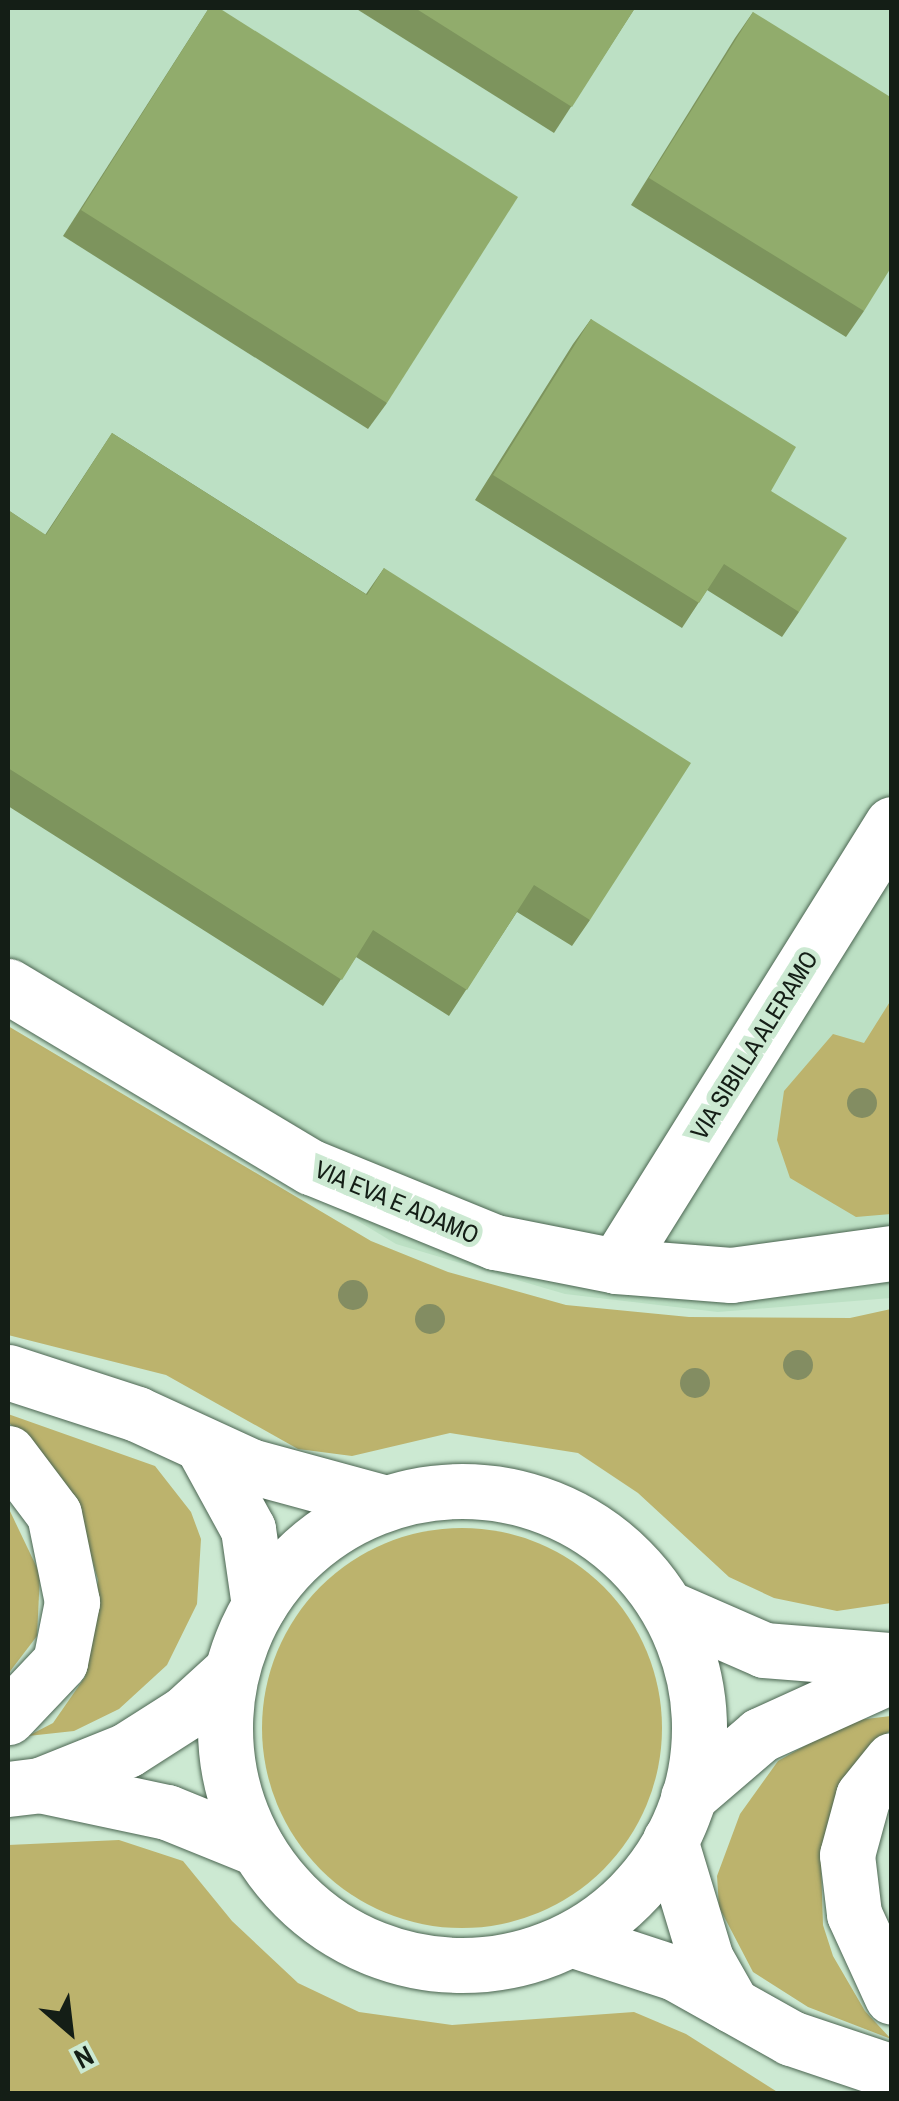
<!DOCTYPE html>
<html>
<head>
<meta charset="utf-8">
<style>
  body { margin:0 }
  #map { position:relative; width:899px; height:2101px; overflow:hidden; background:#cce9d2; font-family:"Archivo Narrow",sans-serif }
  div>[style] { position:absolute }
  .built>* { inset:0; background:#bce0c4 }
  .green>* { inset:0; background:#bcb36d }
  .round { border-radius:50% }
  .roads { filter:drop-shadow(0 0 2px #4b6551) drop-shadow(0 0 2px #4b6551) }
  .minor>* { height:55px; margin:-27.5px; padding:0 27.5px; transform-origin:27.5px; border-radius:27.5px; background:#fff }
  .major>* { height:55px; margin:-27.5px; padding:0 27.5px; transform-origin:27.5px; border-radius:27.5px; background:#fff }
  .major>.ring { margin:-27.5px; padding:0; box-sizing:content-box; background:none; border:55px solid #fff; border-radius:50% }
  .trees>* { width:30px; height:30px; margin:-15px; border-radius:50%; background:#838d62 }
  .wall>* { inset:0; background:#7d945d }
  .building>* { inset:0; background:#91ac6c }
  span { translate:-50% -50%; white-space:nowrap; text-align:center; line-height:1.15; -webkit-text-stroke:10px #cce9d2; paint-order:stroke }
  .street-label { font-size:25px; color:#141e16 }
  .frame { position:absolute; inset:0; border:10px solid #141e16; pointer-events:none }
  .north { position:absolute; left:20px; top:1981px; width:100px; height:100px; -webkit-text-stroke:8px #cce9d2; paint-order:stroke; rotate:152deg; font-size:28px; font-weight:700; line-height:40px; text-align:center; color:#141e16 }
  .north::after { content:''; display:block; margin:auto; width:35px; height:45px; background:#141e16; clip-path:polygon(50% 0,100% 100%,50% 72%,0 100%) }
</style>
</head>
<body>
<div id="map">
  <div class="built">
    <div style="clip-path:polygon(8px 8px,891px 8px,891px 1298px,718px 1312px,565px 1294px,396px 1244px,8px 1010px)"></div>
  </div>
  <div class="green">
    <div style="clip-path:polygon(891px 1000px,891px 1214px,856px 1217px,790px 1178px,777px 1140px,784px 1091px,833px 1034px,864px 1043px)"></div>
    <div style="clip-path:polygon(8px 1026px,371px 1241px,448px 1272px,566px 1305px,689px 1317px,850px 1318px,891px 1309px,891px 1603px,837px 1611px,774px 1598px,729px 1577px,638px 1493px,578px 1453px,450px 1433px,352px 1456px,298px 1449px,166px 1375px,8px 1335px)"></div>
    <div style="clip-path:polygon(8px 1414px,155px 1466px,191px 1512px,201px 1539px,197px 1604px,167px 1665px,119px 1709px,74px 1731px,28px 1736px,53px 1723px,85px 1677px,98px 1580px,80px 1518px,45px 1458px,8px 1422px)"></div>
    <div style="clip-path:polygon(8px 1507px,40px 1574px,37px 1636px,8px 1674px)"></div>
    <div class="round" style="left:262px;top:1528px;width:400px;height:400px"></div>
    <div style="clip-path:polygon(891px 1716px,891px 1730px,875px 1742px,821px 1865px,823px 1925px,833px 1956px,865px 2011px,891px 2039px,808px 2007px,753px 1972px,719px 1907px,717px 1876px,740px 1814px,778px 1761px,849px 1721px)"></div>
    <div style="clip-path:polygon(119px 1840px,183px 1861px,232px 1921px,298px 1983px,359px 2012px,452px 2025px,634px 2012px,686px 2034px,779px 2093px,8px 2093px,8px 1845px)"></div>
  </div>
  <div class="roads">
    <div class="minor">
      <div style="left:8px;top:986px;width:353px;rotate:30.9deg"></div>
      <div style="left:311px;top:1167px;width:199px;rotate:22.2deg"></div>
      <div style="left:495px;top:1242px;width:123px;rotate:11.2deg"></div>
      <div style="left:616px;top:1266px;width:115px;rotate:4.5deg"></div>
      <div style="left:731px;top:1275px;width:162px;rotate:-7.8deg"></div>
      <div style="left:616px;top:1266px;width:521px;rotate:-58.02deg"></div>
      <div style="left:8px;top:1372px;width:136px;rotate:18deg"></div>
      <div style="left:137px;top:1414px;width:124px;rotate:24.7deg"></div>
      <div style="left:250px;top:1466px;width:141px;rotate:15.2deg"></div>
      <div style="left:202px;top:1445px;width:96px;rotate:61.3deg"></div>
      <div style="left:248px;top:1529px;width:77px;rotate:81.8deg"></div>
      <div style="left:8px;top:1453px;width:76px;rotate:53deg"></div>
      <div style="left:54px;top:1514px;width:90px;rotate:78.4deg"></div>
      <div style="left:72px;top:1602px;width:61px;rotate:101.3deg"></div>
      <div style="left:60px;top:1662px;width:76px;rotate:133.4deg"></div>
      <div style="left:892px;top:1760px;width:46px;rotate:128.9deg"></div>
      <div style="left:863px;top:1796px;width:61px;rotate:105.2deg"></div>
      <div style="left:847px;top:1855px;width:59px;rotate:83.2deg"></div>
      <div style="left:854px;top:1914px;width:91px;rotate:65.4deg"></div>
      <div style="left:670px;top:1840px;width:124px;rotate:73.2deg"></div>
      <div style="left:706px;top:1959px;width:53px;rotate:60.5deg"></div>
      <div style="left:571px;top:1939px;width:109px;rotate:18.1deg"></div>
      <div style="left:675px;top:1973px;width:133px;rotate:29.3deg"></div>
      <div style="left:791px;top:2038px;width:107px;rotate:18.6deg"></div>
    </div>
    <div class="major">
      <div class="ring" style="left:225px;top:1491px;width:419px;height:419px"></div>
      <div style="left:668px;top:1608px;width:105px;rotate:23.6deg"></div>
      <div style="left:764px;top:1650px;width:128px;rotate:4.5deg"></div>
      <div style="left:40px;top:1785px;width:130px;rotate:12deg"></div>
      <div style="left:167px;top:1812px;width:98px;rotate:22.1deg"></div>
      <div style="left:8px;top:1789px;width:32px;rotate:-7deg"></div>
      <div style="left:40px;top:1785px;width:94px;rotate:-21.9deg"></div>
      <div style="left:127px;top:1750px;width:69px;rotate:-32.5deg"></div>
      <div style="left:185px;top:1713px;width:62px;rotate:-42.4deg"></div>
      <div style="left:688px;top:1797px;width:95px;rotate:-40.7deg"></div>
      <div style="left:760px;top:1735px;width:145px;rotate:-24.4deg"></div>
    </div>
  </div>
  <div class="trees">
    <div style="left:862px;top:1103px"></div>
    <div style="left:353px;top:1295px"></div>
    <div style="left:430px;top:1319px"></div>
    <div style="left:798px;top:1365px"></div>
    <div style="left:695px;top:1383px"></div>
  </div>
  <div class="wall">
    <div style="clip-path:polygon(209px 8px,387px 403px,368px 429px,63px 236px)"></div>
    <div style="clip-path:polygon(355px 8px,635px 8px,554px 133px)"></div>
    <div style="clip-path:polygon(753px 12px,864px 311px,846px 337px,631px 205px,735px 38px)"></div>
    <div style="clip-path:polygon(591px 319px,771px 491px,799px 612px,782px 637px,707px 590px,682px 628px,475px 500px,573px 344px)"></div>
    <div style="clip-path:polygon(112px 433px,366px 594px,384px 568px,590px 920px,572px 946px,517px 912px,449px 1016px,356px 957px,323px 1006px,8px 806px,8px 510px,45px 535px)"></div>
  </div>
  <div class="building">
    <div style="clip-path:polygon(209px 8px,219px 8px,518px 197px,387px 403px,81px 210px)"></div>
    <div style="clip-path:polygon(415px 8px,635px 8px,572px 107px)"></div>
    <div style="clip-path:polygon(753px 12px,892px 98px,892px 266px,864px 311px,649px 178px)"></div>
    <div style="clip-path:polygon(591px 319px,796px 447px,771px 491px,847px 538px,799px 612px,724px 564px,699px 603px,493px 475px)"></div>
    <div style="clip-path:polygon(112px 433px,367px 595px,384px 568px,691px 763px,590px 920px,534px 885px,467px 990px,373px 930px,342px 980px,8px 768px,8px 510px,46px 535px)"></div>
  </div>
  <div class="street-label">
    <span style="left:754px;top:1045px;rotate:-58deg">VIA SIBILLA ALERAMO</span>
    <span style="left:397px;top:1202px;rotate:23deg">VIA EVA E ADAMO</span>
  </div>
  <div class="frame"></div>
  <div class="north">N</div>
</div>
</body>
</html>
